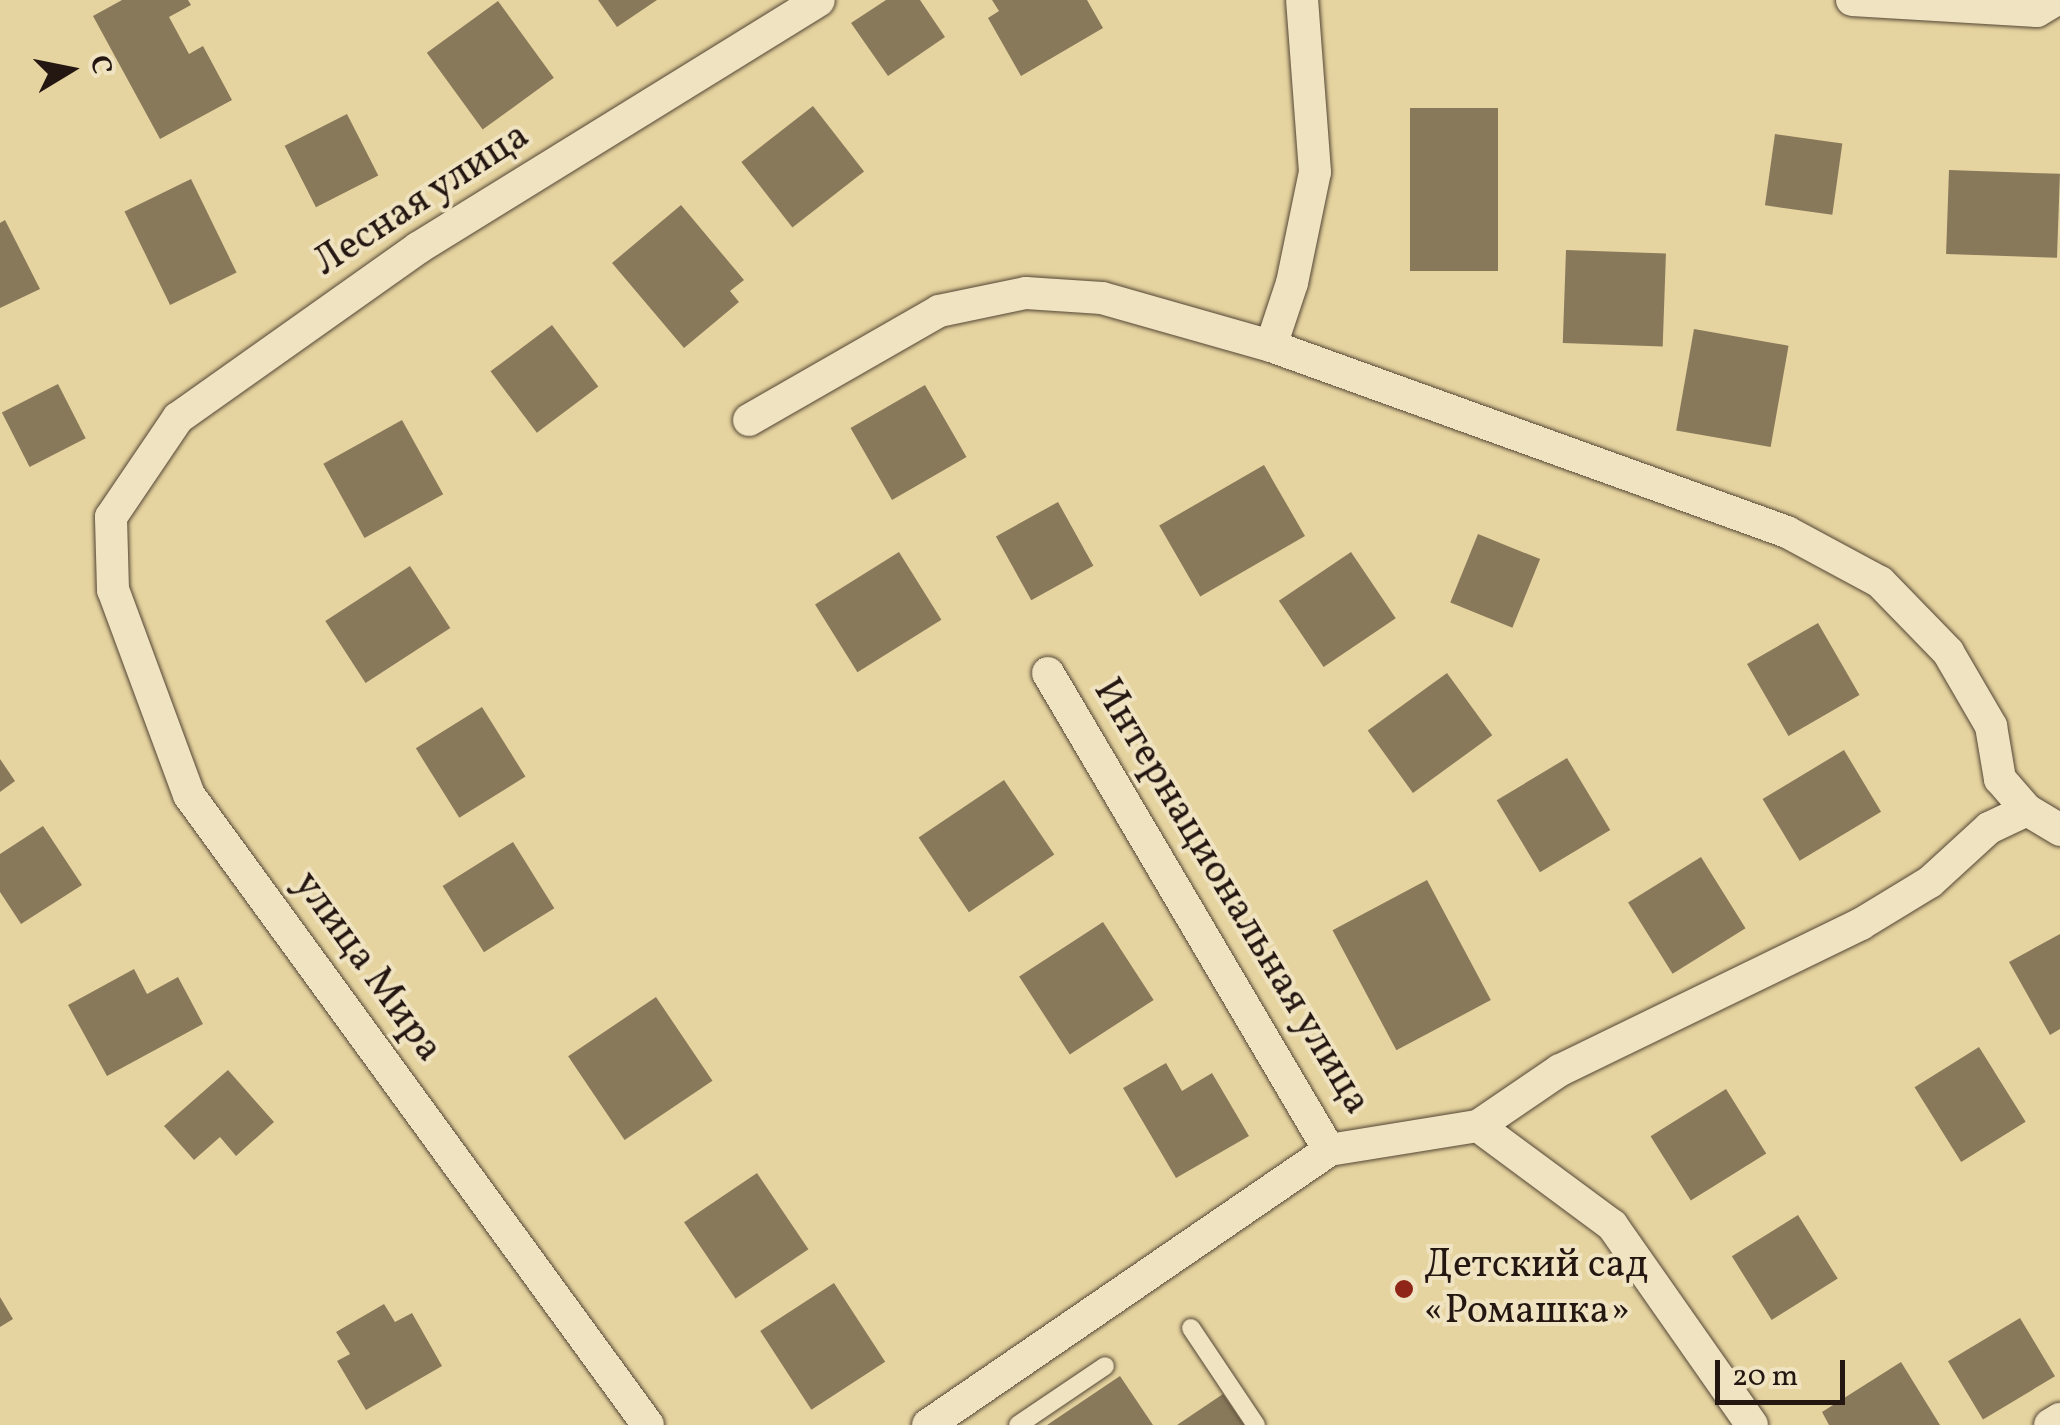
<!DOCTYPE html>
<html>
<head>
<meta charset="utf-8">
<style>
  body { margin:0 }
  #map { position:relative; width:2060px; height:1425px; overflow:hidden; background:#e6d4a0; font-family:Vollkorn,serif }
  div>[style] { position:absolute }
  .building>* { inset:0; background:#89795b; transform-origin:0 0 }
  .roads { filter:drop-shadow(0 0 2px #544635) drop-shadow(0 0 2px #544635) }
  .lane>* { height:18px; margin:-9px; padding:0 9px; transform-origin:9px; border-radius:9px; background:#efe3c1 }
  .street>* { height:32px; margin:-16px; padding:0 16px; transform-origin:16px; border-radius:16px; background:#efe3c1 }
  .dots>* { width:28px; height:28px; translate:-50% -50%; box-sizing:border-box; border:5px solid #efe3c1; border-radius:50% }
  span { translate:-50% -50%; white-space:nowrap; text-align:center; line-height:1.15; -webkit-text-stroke:8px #efe3c1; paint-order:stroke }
  .street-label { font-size:40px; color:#241611 }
  .poi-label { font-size:40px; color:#241611 }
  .left { translate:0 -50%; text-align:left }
  .north { position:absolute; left:20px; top:20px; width:100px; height:100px; -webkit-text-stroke:8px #efe3c1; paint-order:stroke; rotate:80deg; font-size:28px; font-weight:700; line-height:40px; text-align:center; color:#241611 }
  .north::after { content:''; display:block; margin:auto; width:35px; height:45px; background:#241611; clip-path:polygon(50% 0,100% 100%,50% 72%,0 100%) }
  .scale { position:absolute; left:1715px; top:1360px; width:130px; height:45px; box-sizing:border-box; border:5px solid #241611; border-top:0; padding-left:12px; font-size:30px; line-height:35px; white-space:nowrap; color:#241611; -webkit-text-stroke:8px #efe3c1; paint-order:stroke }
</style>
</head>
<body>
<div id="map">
  <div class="building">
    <div style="clip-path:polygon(122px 0,188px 0,191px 5px,169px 17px,189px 54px,203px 46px,232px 100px,160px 139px,93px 16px)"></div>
    <div style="clip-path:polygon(598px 0,657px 0,617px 27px)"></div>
    <div style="clip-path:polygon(886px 0,920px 0,945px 37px,888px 76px,851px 23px)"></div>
    <div style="clip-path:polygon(992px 0,1087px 0,1103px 28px,1021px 76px,988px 18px,999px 11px)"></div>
    <div style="left:498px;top:1px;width:95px;height:88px;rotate:54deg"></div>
    <div style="left:813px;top:106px;width:83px;height:91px;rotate:52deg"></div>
    <div style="left:1498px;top:108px;width:163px;height:88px;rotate:90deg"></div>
    <div style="left:347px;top:114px;width:69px;height:70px;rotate:63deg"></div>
    <div style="left:1775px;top:134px;width:68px;height:72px;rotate:8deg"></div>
    <div style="left:1949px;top:170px;width:111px;height:84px;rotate:2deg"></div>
    <div style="left:191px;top:179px;width:104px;height:74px;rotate:64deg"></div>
    <div style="clip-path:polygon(681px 205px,744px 280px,730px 291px,739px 302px,684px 348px,612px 263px)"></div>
    <div style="clip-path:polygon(5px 220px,40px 289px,0 308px,0 223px)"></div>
    <div style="left:1566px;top:250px;width:100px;height:93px;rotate:2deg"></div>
    <div style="left:552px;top:325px;width:77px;height:77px;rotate:53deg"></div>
    <div style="left:1694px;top:329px;width:96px;height:103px;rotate:10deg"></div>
    <div style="left:58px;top:384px;width:61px;height:63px;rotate:63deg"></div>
    <div style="left:925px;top:385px;width:83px;height:86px;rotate:60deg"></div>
    <div style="left:402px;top:420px;width:85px;height:90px;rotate:61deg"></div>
    <div style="left:1264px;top:465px;width:82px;height:121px;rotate:60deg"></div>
    <div style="left:1058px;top:502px;width:73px;height:71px;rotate:61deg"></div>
    <div style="left:1478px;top:534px;width:67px;height:74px;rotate:22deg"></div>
    <div style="left:899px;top:552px;width:80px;height:99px;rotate:58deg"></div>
    <div style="left:1351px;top:552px;width:80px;height:87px;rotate:56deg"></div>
    <div style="left:410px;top:566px;width:74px;height:101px;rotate:57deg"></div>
    <div style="left:1818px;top:623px;width:83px;height:82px;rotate:60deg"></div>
    <div style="left:1447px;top:673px;width:77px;height:98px;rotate:54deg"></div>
    <div style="left:482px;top:707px;width:82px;height:78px;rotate:58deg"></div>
    <div style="left:1844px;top:750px;width:72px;height:95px;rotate:59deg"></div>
    <div style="left:1567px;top:758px;width:84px;height:82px;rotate:59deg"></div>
    <div style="clip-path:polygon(0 759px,15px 781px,0 792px)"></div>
    <div style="left:1004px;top:780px;width:90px;height:103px;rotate:56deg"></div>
    <div style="clip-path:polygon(43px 826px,82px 885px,21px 924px,0 892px,0 854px)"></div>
    <div style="left:513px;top:842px;width:78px;height:83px;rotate:58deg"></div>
    <div style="left:1701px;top:857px;width:84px;height:86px;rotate:58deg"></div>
    <div style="left:1427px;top:880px;width:136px;height:107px;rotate:62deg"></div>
    <div style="left:1103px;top:922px;width:93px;height:100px;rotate:57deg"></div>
    <div style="clip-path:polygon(2060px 934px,2060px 1029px,2050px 1035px,2009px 962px)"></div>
    <div style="clip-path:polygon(134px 969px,147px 994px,178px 977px,203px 1024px,107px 1076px,68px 1005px)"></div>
    <div style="left:656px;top:997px;width:101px;height:106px;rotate:56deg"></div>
    <div style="left:1979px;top:1047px;width:88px;height:76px;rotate:58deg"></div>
    <div style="clip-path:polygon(1166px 1063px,1182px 1091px,1212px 1073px,1249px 1136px,1176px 1178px,1123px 1088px)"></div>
    <div style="clip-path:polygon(228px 1070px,274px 1122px,236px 1156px,220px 1137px,194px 1160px,164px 1126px)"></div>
    <div style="left:1726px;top:1089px;width:76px;height:89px;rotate:58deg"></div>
    <div style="left:757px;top:1173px;width:92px;height:88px;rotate:56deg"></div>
    <div style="left:1798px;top:1215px;width:75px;height:78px;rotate:58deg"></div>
    <div style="left:834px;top:1283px;width:94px;height:88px;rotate:57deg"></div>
    <div style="clip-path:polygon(0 1297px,13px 1319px,0 1327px)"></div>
    <div style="clip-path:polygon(384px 1304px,395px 1322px,412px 1313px,442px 1366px,366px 1410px,337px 1361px,350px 1354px,336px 1332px)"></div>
    <div style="left:2020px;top:1318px;width:68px;height:84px;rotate:59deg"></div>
    <div style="clip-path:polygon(1901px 1362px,1940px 1425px,1829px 1425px,1822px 1412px)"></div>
    <div style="clip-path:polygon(1120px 1376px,1153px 1425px,1047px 1425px)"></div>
    <div style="clip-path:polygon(1223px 1394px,1244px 1425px,1177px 1425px)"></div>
  </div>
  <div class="roads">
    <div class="lane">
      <div style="left:1191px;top:1328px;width:117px;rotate:56.2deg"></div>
      <div style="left:1018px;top:1425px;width:105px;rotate:-34.1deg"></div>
    </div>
    <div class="street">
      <div style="left:1852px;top:0;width:185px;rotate:3.4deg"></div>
      <div style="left:2037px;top:11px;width:21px;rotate:-31deg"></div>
      <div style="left:1271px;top:346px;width:66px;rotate:-71.6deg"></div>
      <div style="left:1292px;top:283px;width:113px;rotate:-78.3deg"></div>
      <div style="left:1315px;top:172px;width:172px;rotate:-94.3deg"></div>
      <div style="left:749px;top:420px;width:219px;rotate:-29.8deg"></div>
      <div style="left:939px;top:311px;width:89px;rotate:-11.7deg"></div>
      <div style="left:1026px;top:293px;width:76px;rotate:3.8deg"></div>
      <div style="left:1102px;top:298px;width:176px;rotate:15.9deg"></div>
      <div style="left:1271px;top:346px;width:548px;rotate:19.82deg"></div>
      <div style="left:1787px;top:532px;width:106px;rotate:28.3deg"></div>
      <div style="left:1880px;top:582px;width:98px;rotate:45.8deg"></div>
      <div style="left:1948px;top:652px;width:86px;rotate:59.8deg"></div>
      <div style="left:1991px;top:726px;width:54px;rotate:80.4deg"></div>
      <div style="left:2000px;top:779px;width:41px;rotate:48.9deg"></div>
      <div style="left:2027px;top:810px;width:42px;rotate:154.7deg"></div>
      <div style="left:1989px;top:828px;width:80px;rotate:137.5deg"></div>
      <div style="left:1930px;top:882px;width:81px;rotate:148.7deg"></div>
      <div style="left:1861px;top:924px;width:335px;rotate:154.1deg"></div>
      <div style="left:1560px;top:1070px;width:99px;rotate:145.7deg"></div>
      <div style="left:1048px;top:673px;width:554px;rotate:59.5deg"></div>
      <div style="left:1329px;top:1150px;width:151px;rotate:-9.2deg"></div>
      <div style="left:1478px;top:1126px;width:167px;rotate:36.5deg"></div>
      <div style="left:1612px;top:1225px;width:244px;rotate:55deg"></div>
      <div style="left:2027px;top:810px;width:39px;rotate:31deg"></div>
      <div style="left:648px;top:1425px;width:779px;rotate:-126.08deg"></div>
      <div style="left:189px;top:795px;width:219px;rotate:-110.3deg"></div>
      <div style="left:113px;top:590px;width:73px;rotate:-91.6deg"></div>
      <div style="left:111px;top:517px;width:120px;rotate:-55.9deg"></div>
      <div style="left:178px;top:418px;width:294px;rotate:-35.3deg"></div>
      <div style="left:418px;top:248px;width:471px;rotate:-31.7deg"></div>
      <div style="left:928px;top:1425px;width:486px;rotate:-34.4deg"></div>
      <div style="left:2050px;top:1425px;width:12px;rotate:-31deg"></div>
    </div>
  </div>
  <div class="dots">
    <div style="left:1404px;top:1289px;background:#8f2418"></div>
  </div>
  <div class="street-label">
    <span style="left:422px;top:200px;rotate:-33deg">Лесная улица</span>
    <span style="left:1231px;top:897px;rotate:59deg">Интернациональная улица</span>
    <span style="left:367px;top:967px;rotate:54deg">улица Мира</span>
  </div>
  <div class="poi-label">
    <span class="left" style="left:1424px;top:1289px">Детский сад<br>«Ромашка»</span>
  </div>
  <div class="north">С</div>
  <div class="scale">20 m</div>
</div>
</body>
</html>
